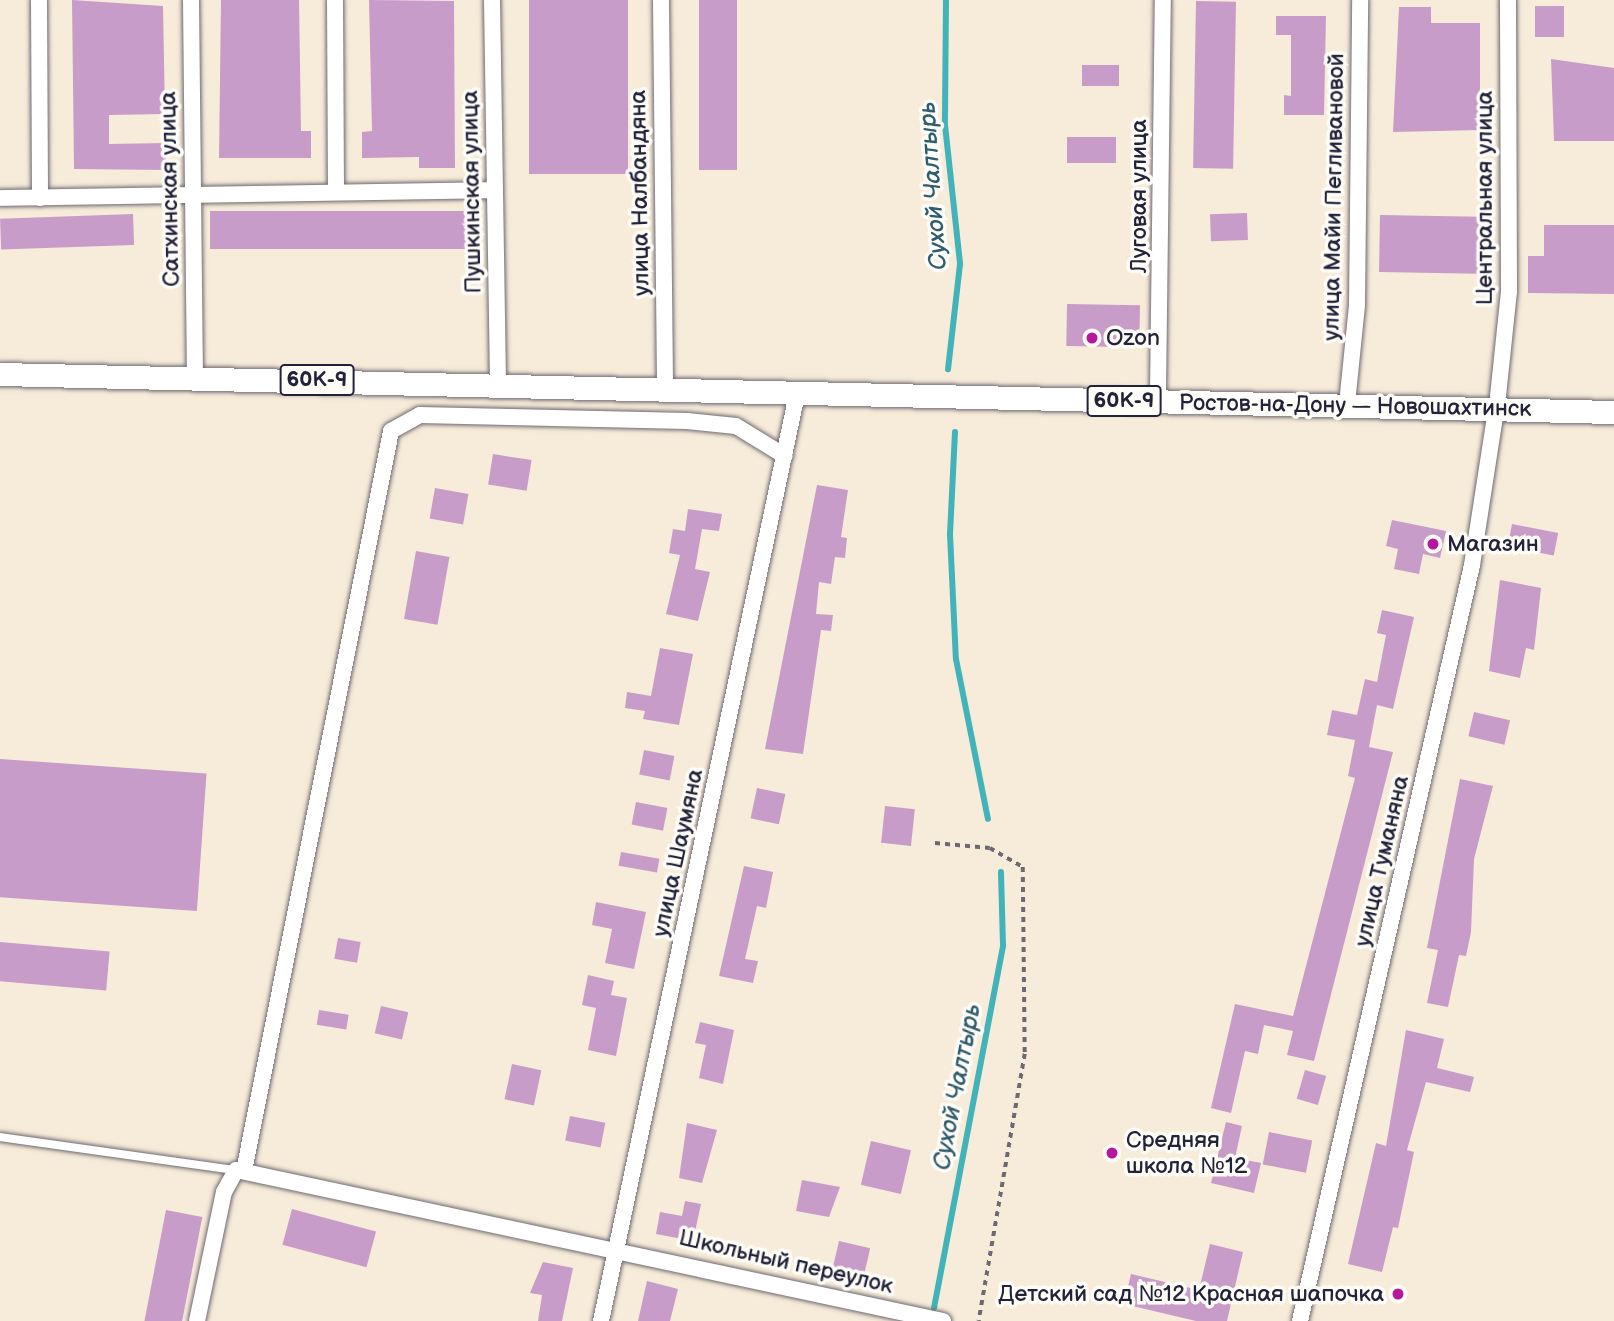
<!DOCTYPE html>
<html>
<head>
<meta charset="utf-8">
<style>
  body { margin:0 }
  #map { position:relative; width:1614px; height:1321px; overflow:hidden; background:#f7ecd9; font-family:"Balsamiq Sans",sans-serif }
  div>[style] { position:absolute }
  .stream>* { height:6px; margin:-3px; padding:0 3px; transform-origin:3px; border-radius:3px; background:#43b3ba }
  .building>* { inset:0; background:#c79cc9; transform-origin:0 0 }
  .path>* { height:3.5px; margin-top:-1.75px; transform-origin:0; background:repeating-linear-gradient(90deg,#6d6972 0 5px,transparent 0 10px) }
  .roads { filter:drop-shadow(0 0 2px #6d6972) drop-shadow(0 0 2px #6d6972) }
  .lane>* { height:8px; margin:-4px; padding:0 4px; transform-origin:4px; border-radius:4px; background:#fff }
  .street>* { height:16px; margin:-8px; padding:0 8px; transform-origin:8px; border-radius:8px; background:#fff }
  .primary>* { height:23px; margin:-11.5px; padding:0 11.5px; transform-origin:11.5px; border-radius:11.5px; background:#fff }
  .dots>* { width:19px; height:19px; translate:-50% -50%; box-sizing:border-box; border:4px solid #fdfcf7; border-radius:50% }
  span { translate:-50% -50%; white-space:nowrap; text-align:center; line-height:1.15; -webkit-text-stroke:7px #fdfcf7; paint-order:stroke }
  .shield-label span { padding:2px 5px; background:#fdfcf7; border:2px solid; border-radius:5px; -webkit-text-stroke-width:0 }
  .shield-label { font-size:21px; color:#22223b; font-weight:700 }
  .street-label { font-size:23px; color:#22223b }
  .poi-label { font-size:23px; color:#22223b }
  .left { translate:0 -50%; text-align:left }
  .right { translate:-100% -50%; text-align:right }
  .water-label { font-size:24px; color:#2f5c6e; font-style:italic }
</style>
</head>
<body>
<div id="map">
  <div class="stream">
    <div style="left:946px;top:0;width:125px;rotate:90.5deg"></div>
    <div style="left:945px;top:125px;width:140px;rotate:83.8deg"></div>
    <div style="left:960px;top:264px;width:106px;rotate:96.5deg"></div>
    <div style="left:955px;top:432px;width:102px;rotate:92.8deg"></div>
    <div style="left:950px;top:534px;width:125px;rotate:87.3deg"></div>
    <div style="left:956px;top:659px;width:163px;rotate:78.7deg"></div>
    <div style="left:934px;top:1308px;width:369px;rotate:-79.2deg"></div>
    <div style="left:1003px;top:945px;width:73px;rotate:-91.6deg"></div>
  </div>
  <div class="building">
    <div style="clip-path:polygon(72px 0,163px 6px,165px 114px,109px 115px,109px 144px,166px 143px,166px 170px,74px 169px)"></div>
    <div style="clip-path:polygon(221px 0,299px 0,301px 131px,311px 131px,311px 158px,219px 158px)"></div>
    <div style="clip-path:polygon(369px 0,454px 1px,455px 168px,419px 168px,419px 157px,362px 158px,362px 132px,372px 131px)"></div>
    <div style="left:529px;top:0;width:99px;height:174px"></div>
    <div style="left:699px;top:0;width:38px;height:170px"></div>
    <div style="left:1196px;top:1px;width:40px;height:167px;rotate:1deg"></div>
    <div style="left:1535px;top:6px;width:29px;height:31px"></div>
    <div style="clip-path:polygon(1399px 7px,1431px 7px,1431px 23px,1480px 23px,1480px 130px,1393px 132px)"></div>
    <div style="clip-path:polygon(1276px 16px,1326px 16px,1324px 115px,1284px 115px,1284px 95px,1291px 96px,1291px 35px,1276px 35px)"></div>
    <div style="clip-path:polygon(1551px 59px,1614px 68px,1614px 141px,1554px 141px)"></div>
    <div style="left:1082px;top:65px;width:37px;height:21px"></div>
    <div style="left:1067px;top:137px;width:49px;height:26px"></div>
    <div style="left:469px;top:211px;width:38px;height:259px;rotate:90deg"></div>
    <div style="left:1247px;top:213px;width:27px;height:37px;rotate:88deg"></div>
    <div style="left:133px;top:214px;width:31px;height:133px;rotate:88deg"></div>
    <div style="left:1380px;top:215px;width:100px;height:57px;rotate:1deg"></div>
    <div style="clip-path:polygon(1544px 225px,1614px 225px,1614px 294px,1528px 293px,1528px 256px,1544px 256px)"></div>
    <div style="left:1067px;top:304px;width:73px;height:42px;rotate:1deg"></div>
    <div style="left:493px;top:454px;width:39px;height:31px;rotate:9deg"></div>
    <div style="clip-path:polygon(817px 485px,848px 490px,841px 537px,847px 538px,845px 558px,835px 557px,831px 584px,819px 582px,816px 614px,833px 615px,831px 631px,821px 630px,803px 754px,765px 749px)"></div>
    <div style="left:435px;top:488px;width:34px;height:31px;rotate:10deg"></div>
    <div style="clip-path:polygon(688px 509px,722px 514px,719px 531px,702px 529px,695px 569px,710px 572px,698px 621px,666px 614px,680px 555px,669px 553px,673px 529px,685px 531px)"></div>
    <div style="clip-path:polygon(1392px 520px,1446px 531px,1440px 558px,1423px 554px,1419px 574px,1394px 569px,1398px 549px,1386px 546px)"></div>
    <div style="left:1512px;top:524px;width:47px;height:23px;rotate:11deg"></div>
    <div style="left:416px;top:551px;width:34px;height:69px;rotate:10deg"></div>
    <div style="clip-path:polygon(1500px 580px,1541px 588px,1534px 650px,1526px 648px,1520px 678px,1489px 671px)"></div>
    <div style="clip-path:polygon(1382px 610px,1414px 617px,1393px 709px,1377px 705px,1369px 747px,1393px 752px,1314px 1061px,1287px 1055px,1293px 1031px,1264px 1025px,1258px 1054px,1245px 1051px,1231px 1113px,1211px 1108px,1235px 1004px,1293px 1016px,1355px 778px,1348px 776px,1355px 740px,1327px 735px,1332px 710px,1357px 715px,1365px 679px,1377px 682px,1386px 635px,1377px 633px)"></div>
    <div style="clip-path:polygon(660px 648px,693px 654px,679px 725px,643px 719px,645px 711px,625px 708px,627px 692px,651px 696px)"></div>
    <div style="left:1474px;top:712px;width:37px;height:25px;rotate:13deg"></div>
    <div style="left:644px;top:750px;width:31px;height:25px;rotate:11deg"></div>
    <div style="left:0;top:759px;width:207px;height:138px;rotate:4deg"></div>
    <div style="clip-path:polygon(1460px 779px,1493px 786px,1474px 859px,1471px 932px,1466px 956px,1459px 955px,1448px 1007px,1427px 1003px,1438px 950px,1427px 948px)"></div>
    <div style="left:757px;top:788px;width:29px;height:31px;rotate:12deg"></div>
    <div style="left:636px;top:802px;width:32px;height:23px;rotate:11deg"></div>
    <div style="left:885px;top:806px;width:30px;height:37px;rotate:6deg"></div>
    <div style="left:621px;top:852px;width:39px;height:14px;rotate:10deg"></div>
    <div style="clip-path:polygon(744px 866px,773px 872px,766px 908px,757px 906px,745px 959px,758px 961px,753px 983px,719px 976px)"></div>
    <div style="clip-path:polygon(596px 902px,646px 912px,634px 969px,605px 963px,612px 929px,592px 925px)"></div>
    <div style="left:338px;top:938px;width:23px;height:21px;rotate:10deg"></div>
    <div style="left:0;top:942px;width:110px;height:39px;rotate:5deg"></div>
    <div style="clip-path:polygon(588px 975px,614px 981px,611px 995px,627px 998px,616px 1056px,588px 1050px,596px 1008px,582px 1005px)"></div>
    <div style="left:381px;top:1006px;width:28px;height:28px;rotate:13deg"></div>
    <div style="left:319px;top:1010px;width:30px;height:15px;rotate:9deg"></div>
    <div style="clip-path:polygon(700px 1022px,734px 1030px,723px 1084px,699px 1078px,706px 1045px,695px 1043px)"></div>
    <div style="clip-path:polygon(1406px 1030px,1444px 1039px,1437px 1068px,1474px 1077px,1470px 1092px,1426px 1082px,1407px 1150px,1414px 1152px,1398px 1228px,1393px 1227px,1382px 1272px,1348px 1264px,1376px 1143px,1386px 1146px)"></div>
    <div style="left:512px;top:1064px;width:30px;height:36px;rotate:12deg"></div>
    <div style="left:1305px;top:1070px;width:22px;height:30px;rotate:16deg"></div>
    <div style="left:570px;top:1116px;width:36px;height:25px;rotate:11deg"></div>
    <div style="clip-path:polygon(1226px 1122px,1242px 1126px,1235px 1158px,1261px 1163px,1254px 1193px,1211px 1183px)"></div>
    <div style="clip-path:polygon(687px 1123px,717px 1130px,702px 1183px,679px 1178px)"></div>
    <div style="left:1269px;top:1132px;width:44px;height:33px;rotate:11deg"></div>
    <div style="left:871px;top:1141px;width:41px;height:45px;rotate:13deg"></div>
    <div style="clip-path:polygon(802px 1180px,840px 1187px,829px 1217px,796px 1211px)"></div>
    <div style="clip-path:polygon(685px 1201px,701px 1204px,693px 1241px,656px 1234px,660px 1212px,682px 1216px)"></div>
    <div style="left:292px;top:1209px;width:87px;height:37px;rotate:15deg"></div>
    <div style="left:166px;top:1210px;width:37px;height:113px;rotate:11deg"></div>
    <div style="left:839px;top:1241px;width:32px;height:31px;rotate:13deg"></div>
    <div style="clip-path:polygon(1210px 1244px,1243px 1252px,1227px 1321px,1196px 1321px,1124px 1304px,1131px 1274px,1199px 1290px)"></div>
    <div style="clip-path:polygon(543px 1262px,573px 1268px,562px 1321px,538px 1321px,542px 1295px,530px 1293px)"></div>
    <div style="clip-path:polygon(647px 1281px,678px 1289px,670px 1321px,638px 1321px)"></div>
  </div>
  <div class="path">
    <div style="left:935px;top:843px;width:55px;rotate:5.2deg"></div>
    <div style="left:990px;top:848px;width:38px;rotate:30deg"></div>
    <div style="left:1023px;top:867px;width:187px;rotate:89.4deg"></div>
    <div style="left:1025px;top:1054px;width:271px;rotate:99.8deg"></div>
  </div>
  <div class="roads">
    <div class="lane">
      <div style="left:0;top:1137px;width:238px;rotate:8deg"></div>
    </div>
    <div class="street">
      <div style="left:39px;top:0;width:198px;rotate:89.7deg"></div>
      <div style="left:191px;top:0;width:378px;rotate:89.4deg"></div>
      <div style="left:335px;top:0;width:192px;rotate:89.7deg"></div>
      <div style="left:492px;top:0;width:383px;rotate:89.1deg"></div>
      <div style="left:661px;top:0;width:385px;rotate:89.4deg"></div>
      <div style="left:0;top:198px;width:494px;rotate:-0.9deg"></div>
      <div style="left:1158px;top:392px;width:392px;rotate:-89.3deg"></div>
      <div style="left:1348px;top:394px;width:89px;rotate:-84.2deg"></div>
      <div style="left:1357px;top:305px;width:305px;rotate:-89.4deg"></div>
      <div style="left:1498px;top:396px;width:105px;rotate:-84deg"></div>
      <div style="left:1509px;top:292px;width:292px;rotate:-90.2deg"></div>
      <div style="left:244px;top:1171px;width:754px;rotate:-78.76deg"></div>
      <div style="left:391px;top:431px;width:33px;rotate:-29deg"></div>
      <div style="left:420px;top:415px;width:267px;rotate:1.3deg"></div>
      <div style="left:687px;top:421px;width:49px;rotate:5.8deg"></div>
      <div style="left:736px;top:426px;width:57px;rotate:31.5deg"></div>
      <div style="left:197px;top:1321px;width:132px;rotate:-78.2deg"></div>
      <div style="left:224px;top:1192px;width:25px;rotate:-61deg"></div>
      <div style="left:236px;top:1170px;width:723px;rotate:12.06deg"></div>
      <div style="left:601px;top:1321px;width:947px;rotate:-78.06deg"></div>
      <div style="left:1300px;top:1321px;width:775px;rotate:-77.18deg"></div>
      <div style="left:1472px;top:565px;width:157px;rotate:-81.2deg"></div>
    </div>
    <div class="primary">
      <div style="left:0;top:374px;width:1614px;rotate:1.35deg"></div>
    </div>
  </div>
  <div class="dots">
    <div style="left:1092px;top:338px;background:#b5179e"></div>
    <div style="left:1433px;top:544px;background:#b5179e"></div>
    <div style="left:1112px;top:1153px;background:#b5179e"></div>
    <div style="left:1398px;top:1294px;background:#b5179e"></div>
  </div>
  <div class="shield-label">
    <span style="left:317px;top:380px">60К-9</span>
    <span style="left:1124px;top:401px">60К-9</span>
  </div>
  <div class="street-label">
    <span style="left:170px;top:189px;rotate:-91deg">Сатхинская улица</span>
    <span style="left:472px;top:192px;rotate:-91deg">Пушкинская улица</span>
    <span style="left:640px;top:193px;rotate:-91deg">улица Налбандяна</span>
    <span style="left:1139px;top:196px;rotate:-90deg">Луговая улица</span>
    <span style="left:1334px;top:197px;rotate:-89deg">улица Майи Пегливановой</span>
    <span style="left:1485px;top:198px;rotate:-90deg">Центральная улица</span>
    <span style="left:1355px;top:406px;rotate:1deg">Ростов-на-Дону — Новошахтинск</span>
    <span style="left:678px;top:853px;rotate:-78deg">улица Шаумяна</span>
    <span style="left:1382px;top:861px;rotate:-77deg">улица Туманяна</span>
    <span style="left:786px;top:1262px;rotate:13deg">Школьный переулок</span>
  </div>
  <div class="poi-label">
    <span class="left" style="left:1106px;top:338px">Ozon</span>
    <span class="left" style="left:1447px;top:544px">Магазин</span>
    <span class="left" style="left:1126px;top:1153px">Средняя<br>школа №12</span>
    <span class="right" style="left:1384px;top:1294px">Детский сад №12 Красная шапочка</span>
  </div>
  <div class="water-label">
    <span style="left:933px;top:186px;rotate:-94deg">Сухой Чалтырь</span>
    <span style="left:957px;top:1087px;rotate:-79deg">Сухой Чалтырь</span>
  </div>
</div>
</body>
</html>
